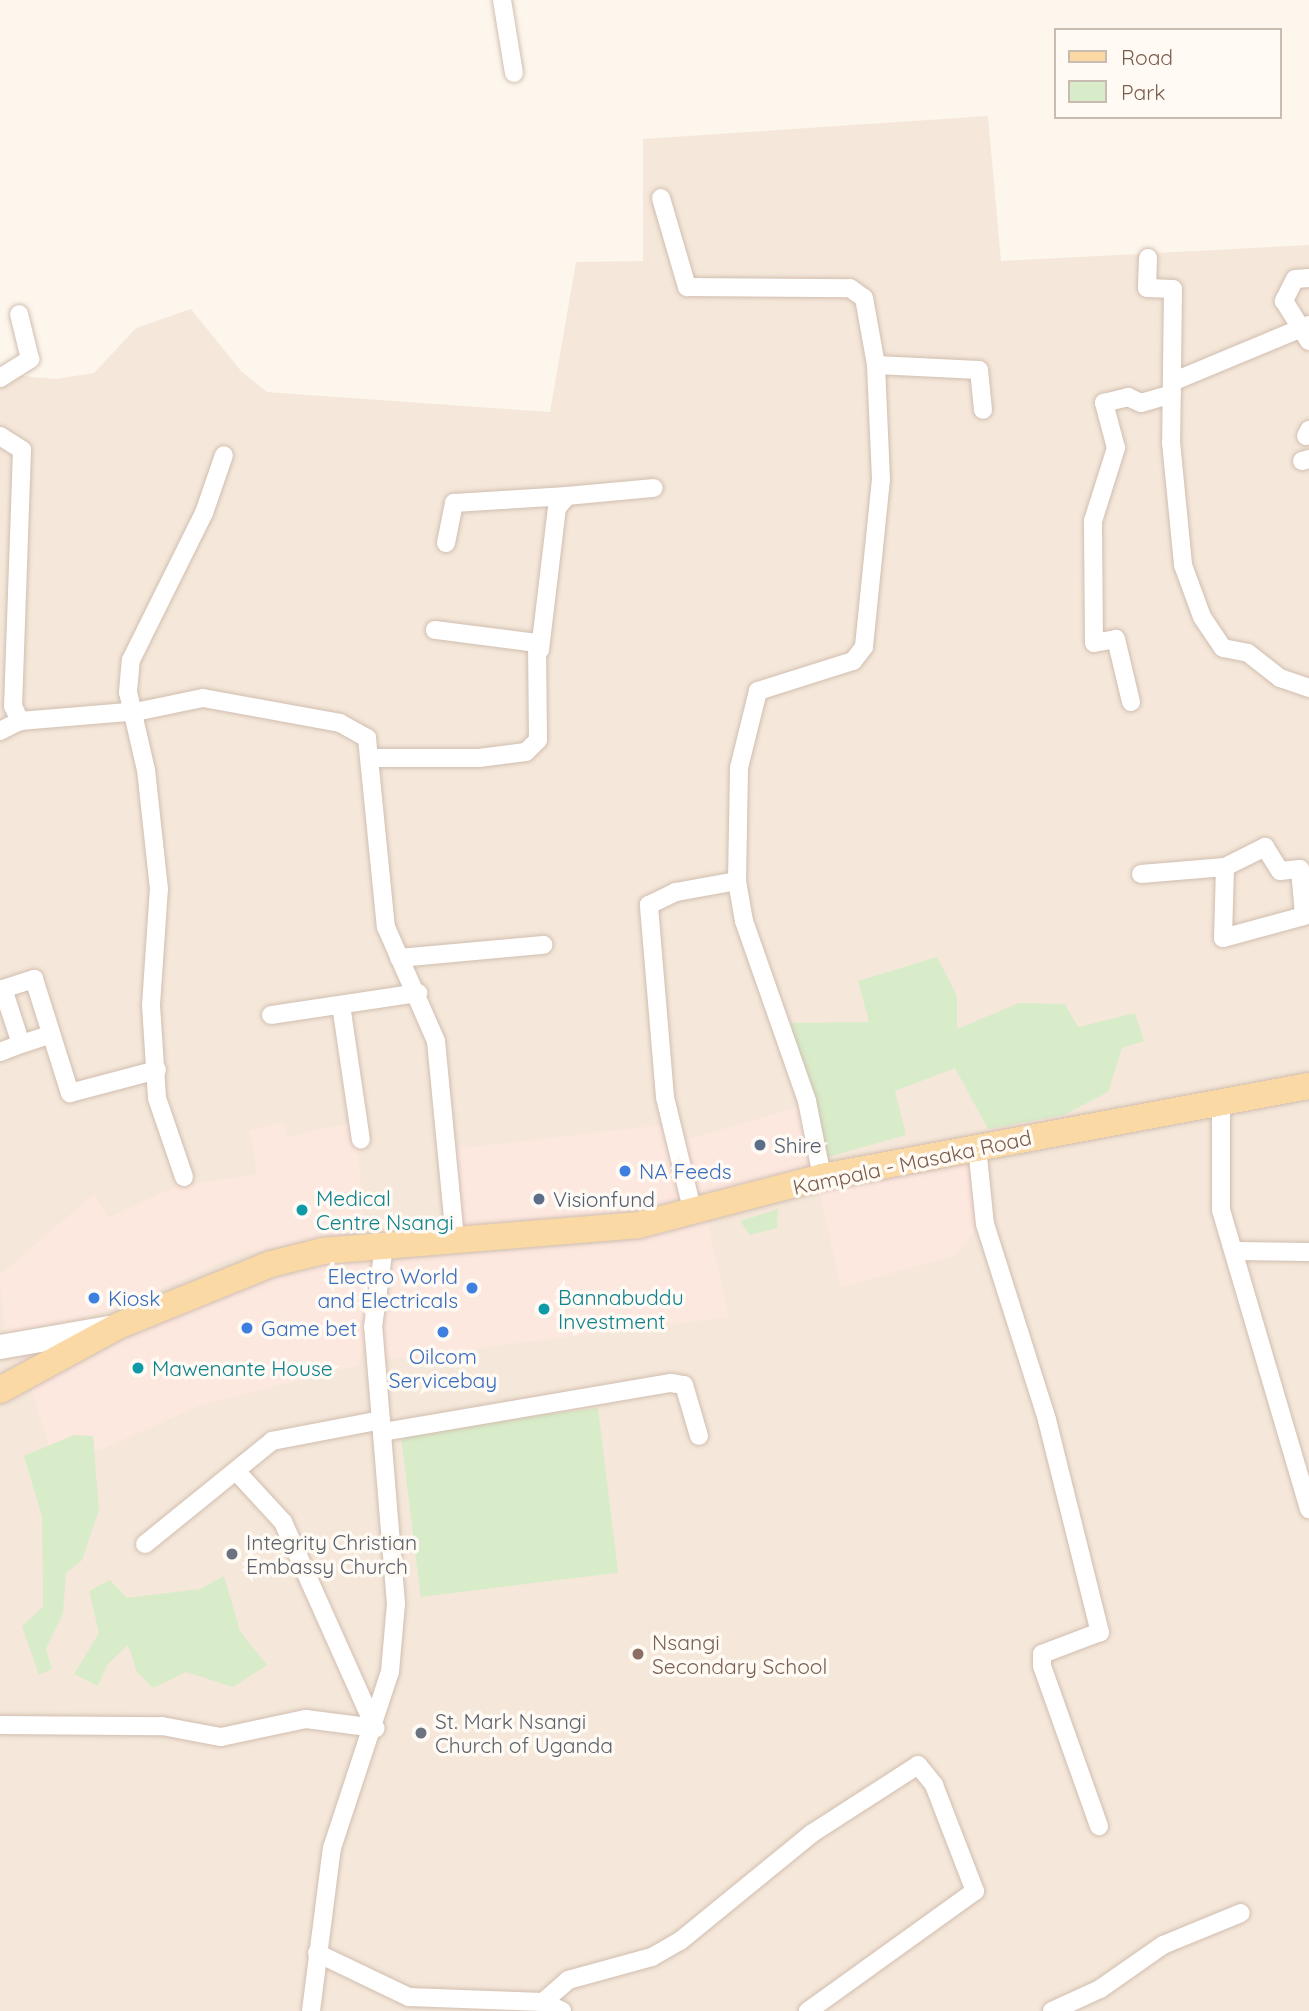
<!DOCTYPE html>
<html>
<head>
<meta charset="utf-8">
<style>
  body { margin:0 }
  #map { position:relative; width:1309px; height:2011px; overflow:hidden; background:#fdf6ec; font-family:Quicksand,sans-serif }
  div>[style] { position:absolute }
  .residential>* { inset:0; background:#f5e8da }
  .commercial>* { inset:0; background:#fde8e0 }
  .green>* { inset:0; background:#d8ecc9; transform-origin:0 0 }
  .roads { filter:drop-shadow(0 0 2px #d1beb0) drop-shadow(0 0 2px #d1beb0) }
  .street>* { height:18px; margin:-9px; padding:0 9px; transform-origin:9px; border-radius:9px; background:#fff }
  .secondary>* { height:24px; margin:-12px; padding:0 12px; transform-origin:12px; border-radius:12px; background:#fff }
  .primary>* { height:26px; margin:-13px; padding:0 13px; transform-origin:13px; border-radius:13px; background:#fbd9a5 }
  .dots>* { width:19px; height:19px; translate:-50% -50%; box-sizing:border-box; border:4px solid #fffaf3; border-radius:50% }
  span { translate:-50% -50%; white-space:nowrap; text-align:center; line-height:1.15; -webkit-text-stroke:7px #fffaf3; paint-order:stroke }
  .service-label { font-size:21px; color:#4e5e75 }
  .left { translate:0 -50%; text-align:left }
  .street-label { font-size:21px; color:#7a5c4d }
  .shop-label { font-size:21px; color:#366cbe }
  .right { translate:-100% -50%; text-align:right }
  .culture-label { font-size:21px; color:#0d838f }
  .worship-label { font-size:21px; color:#5b616d }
  .education-label { font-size:21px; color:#785e54 }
  .legend { position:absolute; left:1054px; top:28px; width:228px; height:91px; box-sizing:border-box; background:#fffaf3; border:2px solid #cabbb1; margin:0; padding:9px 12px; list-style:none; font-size:21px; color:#7a5c4d }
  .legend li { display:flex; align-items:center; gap:14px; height:35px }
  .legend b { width:35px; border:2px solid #cabbb1 }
</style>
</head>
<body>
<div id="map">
  <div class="residential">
    <div style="clip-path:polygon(988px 116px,1001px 261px,1309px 245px,1309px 2011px,0 2011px,0 374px,56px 379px,94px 373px,136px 328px,191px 309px,241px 371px,267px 392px,550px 412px,576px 262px,643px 261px,643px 139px)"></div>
  </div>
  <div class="commercial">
    <div style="clip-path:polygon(803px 1106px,809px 1118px,811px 1173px,572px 1223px,459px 1227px,455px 1149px,672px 1124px,678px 1142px)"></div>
    <div style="clip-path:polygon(283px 1121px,287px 1137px,354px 1122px,366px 1229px,238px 1255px,116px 1309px,5px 1335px,0 1275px,94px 1194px,108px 1218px,175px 1187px,257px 1174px,250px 1131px)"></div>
    <div style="clip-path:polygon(973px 1160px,975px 1231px,956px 1255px,841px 1287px,819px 1189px)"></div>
    <div style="clip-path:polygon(707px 1219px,729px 1317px,381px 1360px,392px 1260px,623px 1242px)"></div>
    <div style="clip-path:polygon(381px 1257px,359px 1365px,198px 1406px,95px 1452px,89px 1435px,49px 1446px,31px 1387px,230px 1285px,320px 1261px)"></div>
  </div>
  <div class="green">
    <div style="clip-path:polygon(937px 957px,957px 996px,957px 1029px,1019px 1003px,1065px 1004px,1078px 1027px,1135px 1013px,1144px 1041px,1122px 1048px,1108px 1092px,1064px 1115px,988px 1129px,955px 1068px,895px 1091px,906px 1135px,821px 1159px,794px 1073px,791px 1023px,869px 1022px,858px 981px)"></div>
    <div style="clip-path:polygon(778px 1209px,777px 1228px,750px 1235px,740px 1221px)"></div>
    <div style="left:598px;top:1408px;width:166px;height:199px;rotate:83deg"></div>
    <div style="clip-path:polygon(74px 1435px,93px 1436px,99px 1510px,82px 1560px,66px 1573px,63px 1613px,46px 1649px,52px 1669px,39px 1675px,22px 1626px,43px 1607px,42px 1517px,24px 1456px)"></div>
    <div style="clip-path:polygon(224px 1576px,240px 1631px,267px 1665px,233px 1687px,186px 1672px,153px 1688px,137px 1672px,128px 1645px,107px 1665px,98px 1686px,74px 1674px,99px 1633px,89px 1591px,110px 1580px,127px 1598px,200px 1589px)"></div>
  </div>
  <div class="roads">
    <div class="street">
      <div style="left:502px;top:0;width:74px;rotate:80.7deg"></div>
      <div style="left:661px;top:198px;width:93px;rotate:73.7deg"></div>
      <div style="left:687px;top:287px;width:163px;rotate:0.4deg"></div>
      <div style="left:850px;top:288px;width:17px;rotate:36deg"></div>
      <div style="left:864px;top:298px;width:68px;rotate:79.8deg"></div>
      <div style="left:876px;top:365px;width:114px;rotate:87.5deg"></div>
      <div style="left:881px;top:479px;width:169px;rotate:95.8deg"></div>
      <div style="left:864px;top:647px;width:18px;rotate:128deg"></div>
      <div style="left:853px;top:661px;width:100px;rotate:162.5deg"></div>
      <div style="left:758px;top:691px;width:79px;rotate:103.9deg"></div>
      <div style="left:739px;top:768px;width:113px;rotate:91deg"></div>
      <div style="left:737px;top:881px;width:41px;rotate:80.1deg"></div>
      <div style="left:744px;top:921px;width:191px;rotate:70.7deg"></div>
      <div style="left:807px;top:1101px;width:77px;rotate:78.8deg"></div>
      <div style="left:1148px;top:258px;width:30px;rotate:92deg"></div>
      <div style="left:1147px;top:288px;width:26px;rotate:2deg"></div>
      <div style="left:1173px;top:289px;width:153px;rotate:90.7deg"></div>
      <div style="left:1171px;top:442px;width:124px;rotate:84.4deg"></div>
      <div style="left:1183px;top:565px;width:55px;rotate:69.9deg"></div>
      <div style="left:1202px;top:617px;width:37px;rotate:56deg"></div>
      <div style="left:1223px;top:648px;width:25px;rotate:11deg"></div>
      <div style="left:1248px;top:653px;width:41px;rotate:38deg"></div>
      <div style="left:1280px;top:678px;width:31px;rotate:19deg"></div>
      <div style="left:1309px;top:278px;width:14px;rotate:176deg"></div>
      <div style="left:1295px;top:279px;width:25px;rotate:117deg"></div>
      <div style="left:1284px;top:301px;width:47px;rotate:58deg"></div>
      <div style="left:876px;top:365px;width:103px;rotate:2.8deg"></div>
      <div style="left:979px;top:370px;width:40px;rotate:84.3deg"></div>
      <div style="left:0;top:378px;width:36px;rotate:-32deg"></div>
      <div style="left:30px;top:359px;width:46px;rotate:-103.7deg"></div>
      <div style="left:1172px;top:382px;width:148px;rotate:-22.6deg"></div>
      <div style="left:0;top:436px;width:26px;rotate:32deg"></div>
      <div style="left:22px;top:450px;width:256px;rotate:92deg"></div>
      <div style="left:13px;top:706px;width:17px;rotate:65deg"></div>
      <div style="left:1306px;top:436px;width:7px;rotate:-63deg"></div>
      <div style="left:1302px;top:461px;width:7px;rotate:-16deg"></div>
      <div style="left:446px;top:543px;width:41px;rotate:-78.7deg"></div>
      <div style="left:454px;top:503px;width:113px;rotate:-3.5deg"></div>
      <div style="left:540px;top:650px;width:143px;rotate:-83.2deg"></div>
      <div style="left:557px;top:508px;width:16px;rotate:-50deg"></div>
      <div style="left:567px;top:496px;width:87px;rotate:-5.3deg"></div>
      <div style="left:1131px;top:702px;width:65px;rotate:-103.4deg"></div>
      <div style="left:1116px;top:639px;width:22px;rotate:170deg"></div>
      <div style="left:1094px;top:643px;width:122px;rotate:-90.5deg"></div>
      <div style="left:1093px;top:521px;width:77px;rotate:-72.5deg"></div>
      <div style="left:1116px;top:448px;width:47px;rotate:-104.9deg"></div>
      <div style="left:1104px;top:403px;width:25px;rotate:-14deg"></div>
      <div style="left:1128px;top:397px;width:14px;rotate:25deg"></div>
      <div style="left:1141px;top:403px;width:32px;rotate:-16deg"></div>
      <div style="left:0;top:731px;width:22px;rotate:-27deg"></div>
      <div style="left:20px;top:721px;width:120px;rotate:-4.8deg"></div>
      <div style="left:140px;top:711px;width:64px;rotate:-11.7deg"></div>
      <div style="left:203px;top:698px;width:139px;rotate:10.3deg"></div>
      <div style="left:340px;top:723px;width:31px;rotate:29deg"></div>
      <div style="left:367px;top:738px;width:190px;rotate:84.3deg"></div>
      <div style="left:386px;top:927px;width:124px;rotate:66.3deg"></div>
      <div style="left:436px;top:1041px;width:199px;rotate:84.5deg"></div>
      <div style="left:374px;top:758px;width:105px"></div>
      <div style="left:479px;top:758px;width:47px;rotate:-7.3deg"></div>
      <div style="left:526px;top:752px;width:17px;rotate:-45deg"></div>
      <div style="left:538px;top:740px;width:97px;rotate:-90.6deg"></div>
      <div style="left:537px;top:643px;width:103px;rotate:-172.7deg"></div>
      <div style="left:1141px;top:874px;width:84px;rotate:-4.8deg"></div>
      <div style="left:1225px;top:867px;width:45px;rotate:-26.6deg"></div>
      <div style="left:1265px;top:847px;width:28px;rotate:58deg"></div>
      <div style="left:1280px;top:871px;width:20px;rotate:-6deg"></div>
      <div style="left:1300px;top:869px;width:47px;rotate:85.1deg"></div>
      <div style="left:1304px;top:916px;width:84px;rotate:164.8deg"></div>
      <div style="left:1223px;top:938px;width:71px;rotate:-88.4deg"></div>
      <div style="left:399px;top:958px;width:145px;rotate:-5.2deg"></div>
      <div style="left:341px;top:1005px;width:136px;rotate:81.6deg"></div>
      <div style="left:271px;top:1015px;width:149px;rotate:-8.5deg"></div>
      <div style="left:49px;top:1035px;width:29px;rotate:162deg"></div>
      <div style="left:21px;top:1044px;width:58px;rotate:-108.1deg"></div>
      <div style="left:3px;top:989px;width:33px;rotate:-18deg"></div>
      <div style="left:34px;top:979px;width:120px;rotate:72.5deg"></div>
      <div style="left:70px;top:1093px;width:90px;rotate:-14.8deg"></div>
      <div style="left:0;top:1052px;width:22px;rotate:-21deg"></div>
      <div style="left:1221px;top:1102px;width:108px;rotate:90deg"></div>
      <div style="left:1221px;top:1210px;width:312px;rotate:73.6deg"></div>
      <div style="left:977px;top:1147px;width:77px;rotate:84.1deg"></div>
      <div style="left:985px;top:1224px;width:206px;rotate:72.4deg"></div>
      <div style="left:1047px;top:1420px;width:219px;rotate:76deg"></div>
      <div style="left:1100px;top:1632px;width:62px;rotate:159.2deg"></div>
      <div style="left:1042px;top:1654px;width:12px;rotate:90deg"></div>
      <div style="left:1042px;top:1666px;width:170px;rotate:70.4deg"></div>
      <div style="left:184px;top:1177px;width:83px;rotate:-108.9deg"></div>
      <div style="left:157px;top:1098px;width:93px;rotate:-93.7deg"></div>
      <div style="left:151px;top:1005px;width:116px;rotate:-86.1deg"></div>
      <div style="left:159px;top:889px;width:120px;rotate:-96.2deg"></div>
      <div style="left:146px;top:770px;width:80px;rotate:-103deg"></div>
      <div style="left:128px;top:692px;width:32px;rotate:-85deg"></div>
      <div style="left:131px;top:660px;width:164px;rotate:-63.6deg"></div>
      <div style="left:204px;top:513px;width:61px;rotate:-71deg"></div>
      <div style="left:693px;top:1213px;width:119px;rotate:-103.6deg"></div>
      <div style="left:665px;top:1097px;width:193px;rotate:-94.8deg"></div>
      <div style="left:649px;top:905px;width:30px;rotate:-26deg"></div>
      <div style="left:676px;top:892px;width:62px;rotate:-10.2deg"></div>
      <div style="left:1236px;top:1251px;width:73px;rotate:0.8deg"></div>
      <div style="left:383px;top:1432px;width:292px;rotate:-9.7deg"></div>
      <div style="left:671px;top:1383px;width:13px;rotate:9deg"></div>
      <div style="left:684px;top:1385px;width:53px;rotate:73.6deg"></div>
      <div style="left:237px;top:1472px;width:68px;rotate:47.4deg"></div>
      <div style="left:283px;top:1522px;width:226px;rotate:65.9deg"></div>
      <div style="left:145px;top:1544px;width:164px;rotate:-39deg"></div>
      <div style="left:272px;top:1441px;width:111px;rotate:-10.9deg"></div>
      <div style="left:0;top:1725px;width:162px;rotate:0.4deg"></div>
      <div style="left:162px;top:1726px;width:60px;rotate:10.6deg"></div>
      <div style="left:221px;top:1737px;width:87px;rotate:-12deg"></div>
      <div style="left:306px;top:1719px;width:70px;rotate:7.4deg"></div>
      <div style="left:317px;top:1953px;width:102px;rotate:25.6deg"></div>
      <div style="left:409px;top:1997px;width:134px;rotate:2.1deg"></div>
      <div style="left:543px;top:2002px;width:21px;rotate:25deg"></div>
      <div style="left:543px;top:2002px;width:33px;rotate:-41deg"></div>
      <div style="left:568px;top:1980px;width:87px;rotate:-15.3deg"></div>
      <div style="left:652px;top:1957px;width:32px;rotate:-30deg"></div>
      <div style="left:680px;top:1941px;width:169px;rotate:-39.2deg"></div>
      <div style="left:811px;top:1834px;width:127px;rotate:-32.8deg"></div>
      <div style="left:918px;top:1765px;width:26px;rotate:51deg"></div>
      <div style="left:934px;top:1785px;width:114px;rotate:68.9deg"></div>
      <div style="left:975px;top:1891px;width:206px;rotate:144.3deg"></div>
      <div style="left:311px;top:2011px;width:164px;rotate:-82.7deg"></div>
      <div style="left:332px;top:1848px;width:185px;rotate:-71.8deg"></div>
      <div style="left:390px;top:1672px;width:68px;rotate:-85deg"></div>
      <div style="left:396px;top:1604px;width:278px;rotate:-94.7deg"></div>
      <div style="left:373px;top:1327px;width:81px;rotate:-82.2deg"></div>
      <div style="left:1052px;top:2011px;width:53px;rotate:-24.6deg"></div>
      <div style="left:1100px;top:1989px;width:77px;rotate:-34.9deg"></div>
      <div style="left:1163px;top:1945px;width:84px;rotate:-22.3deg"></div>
    </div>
    <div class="secondary">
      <div style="left:0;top:1347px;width:112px;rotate:-9.8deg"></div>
    </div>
    <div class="primary">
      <div style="left:0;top:1390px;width:134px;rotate:-28.5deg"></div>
      <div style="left:118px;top:1326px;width:165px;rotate:-22.1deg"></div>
      <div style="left:271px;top:1264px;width:54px;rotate:-14deg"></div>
      <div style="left:323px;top:1251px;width:317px;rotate:-4.7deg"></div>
      <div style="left:639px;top:1225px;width:189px;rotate:-14.7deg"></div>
      <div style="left:822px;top:1177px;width:495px;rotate:-10.6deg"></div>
    </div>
  </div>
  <div class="dots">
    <div style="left:760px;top:1145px;background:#5c6f8a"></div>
    <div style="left:625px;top:1171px;background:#3f7fe0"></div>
    <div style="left:539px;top:1199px;background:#5c6f8a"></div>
    <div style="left:302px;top:1210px;background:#0f9aa8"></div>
    <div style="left:472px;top:1288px;background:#3f7fe0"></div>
    <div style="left:94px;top:1298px;background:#3f7fe0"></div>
    <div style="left:544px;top:1309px;background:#0f9aa8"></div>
    <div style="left:247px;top:1328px;background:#3f7fe0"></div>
    <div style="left:443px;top:1332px;background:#3f7fe0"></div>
    <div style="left:138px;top:1368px;background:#0f9aa8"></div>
    <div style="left:232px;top:1554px;background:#6b7280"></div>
    <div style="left:638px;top:1654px;background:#8d6e63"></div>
    <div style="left:421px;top:1733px;background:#6b7280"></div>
  </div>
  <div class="service-label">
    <span class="left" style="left:774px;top:1145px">Shire</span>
    <span class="left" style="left:553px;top:1199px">Visionfund</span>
  </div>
  <div class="street-label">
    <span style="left:912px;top:1162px;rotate:-12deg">Kampala - Masaka Road</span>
  </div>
  <div class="shop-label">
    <span class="left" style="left:639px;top:1171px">NA Feeds</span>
    <span class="right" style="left:458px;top:1288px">Electro World<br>and Electricals</span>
    <span class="left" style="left:108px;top:1298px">Kiosk</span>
    <span class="left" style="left:261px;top:1328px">Game bet</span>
    <span style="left:443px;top:1368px">Oilcom<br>Servicebay</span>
  </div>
  <div class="culture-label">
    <span class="left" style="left:316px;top:1210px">Medical<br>Centre Nsangi</span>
    <span class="left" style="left:558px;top:1309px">Bannabuddu<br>Investment</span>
    <span class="left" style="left:152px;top:1368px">Mawenante House</span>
  </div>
  <div class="worship-label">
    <span class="left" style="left:246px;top:1554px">Integrity Christian<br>Embassy Church</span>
    <span class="left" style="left:435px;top:1733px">St. Mark Nsangi<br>Church of Uganda</span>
  </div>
  <div class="education-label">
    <span class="left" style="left:652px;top:1654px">Nsangi<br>Secondary School</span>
  </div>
  <ul class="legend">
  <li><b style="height:9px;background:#fbd9a5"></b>Road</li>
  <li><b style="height:19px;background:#d8ecc9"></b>Park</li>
  </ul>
</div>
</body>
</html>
